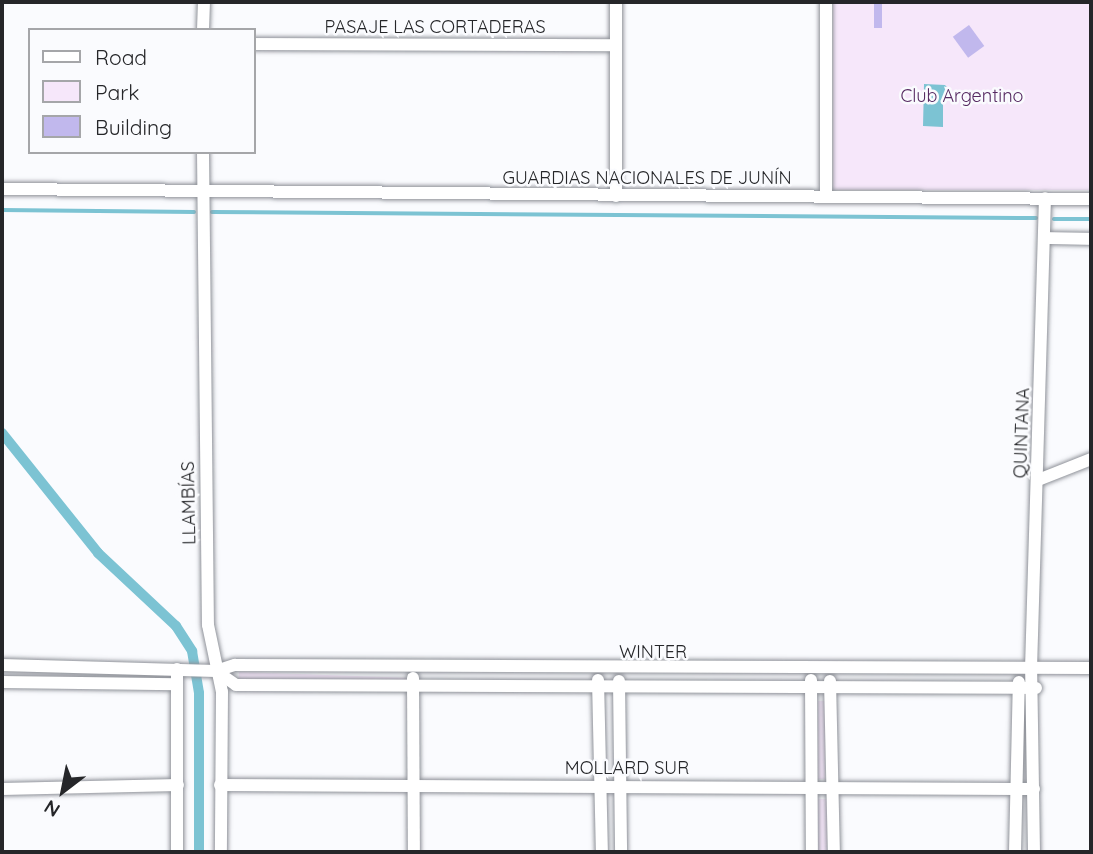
<!DOCTYPE html>
<html>
<head>
<meta charset="utf-8">
<style>
  body { margin:0 }
  #map { position:relative; width:1093px; height:854px; overflow:hidden; background:#fafbfe; font-family:Quicksand,sans-serif }
  div>[style] { position:absolute }
  .green>* { inset:0; background:#f6e7fa; transform-origin:0 0 }
  .water>* { inset:0; background:#7cc3d3 }
  .stream>* { height:3.5px; margin:-1.75px; padding:0 1.75px; transform-origin:1.75px; border-radius:1.75px; background:#7cc3d3 }
  .canal>* { height:10px; margin:-5px; padding:0 5px; transform-origin:5px; border-radius:5px; background:#7cc3d3 }
  .building>* { inset:0; background:#c1b8ed; transform-origin:0 0 }
  .roads { filter:drop-shadow(0 0 2px #8f9299) drop-shadow(0 0 2px #8f9299) }
  .minor>* { height:12px; margin:-6px; padding:0 6px; transform-origin:6px; border-radius:6px; background:#fff }
  span { translate:-50% -50%; white-space:nowrap; text-align:center; line-height:1.15; -webkit-text-stroke:5px #fafbfe; paint-order:stroke }
  .street-label { font-size:18px; color:#252629 }
  .park-label { font-size:18px; color:#562a62 }
  .frame { position:absolute; inset:0; border:4px solid #252629; pointer-events:none }
  .legend { position:absolute; left:28px; top:28px; width:228px; height:126px; box-sizing:border-box; background:#fafbfe; border:2px solid #a5a6a9; margin:0; padding:9px 12px; list-style:none; font-size:21px; color:#252629 }
  .legend li { display:flex; align-items:center; gap:14px; height:35px }
  .legend b { width:35px; border:2px solid #a5a6a9 }
  .north { position:absolute; left:28px; top:756px; width:70px; height:70px; -webkit-text-stroke:5px #fafbfe; paint-order:stroke; rotate:212deg; font-size:19px; font-weight:700; line-height:28px; text-align:center; color:#252629 }
  .north::after { content:''; display:block; margin:auto; width:24px; height:32px; background:#252629; clip-path:polygon(50% 0,100% 100%,50% 72%,0 100%) }
</style>
</head>
<body>
<div id="map">
  <div class="green">
    <div style="left:833px;top:2px;width:258px;height:188px"></div>
    <div style="left:239px;top:672px;width:167px;height:9px;rotate:2deg"></div>
    <div style="left:818px;top:701px;width:7px;height:78px"></div>
    <div style="left:818px;top:799px;width:9px;height:53px"></div>
  </div>
  <div class="water">
    <div style="clip-path:polygon(924px 84px,945px 85px,951px 92px,943px 101px,943px 127px,923px 126px)"></div>
  </div>
  <div class="stream">
    <div style="left:2px;top:210px;width:192px;rotate:0.6deg"></div>
    <div style="left:212px;top:212px;width:824px;rotate:0.42deg"></div>
    <div style="left:1054px;top:219px;width:37px"></div>
  </div>
  <div class="canal">
    <div style="left:2px;top:433px;width:154px;rotate:51.3deg"></div>
    <div style="left:98px;top:553px;width:107px;rotate:43.1deg"></div>
    <div style="left:176px;top:626px;width:30px;rotate:57deg"></div>
    <div style="left:192px;top:651px;width:43px;rotate:80.5deg"></div>
    <div style="left:199px;top:693px;width:159px;rotate:90deg"></div>
  </div>
  <div class="building">
    <div style="left:874px;top:2px;width:8px;height:26px"></div>
    <div style="left:969px;top:25px;width:26px;height:20px;rotate:54deg"></div>
  </div>
  <div class="roads">
    <div class="minor">
      <div style="left:203px;top:30px;width:28px;rotate:-88deg"></div>
      <div style="left:254px;top:44px;width:362px;rotate:0.2deg"></div>
      <div style="left:203px;top:152px;width:473px;rotate:89.4deg"></div>
      <div style="left:208px;top:625px;width:68px;rotate:78.2deg"></div>
      <div style="left:222px;top:692px;width:160px;rotate:90.4deg"></div>
      <div style="left:2px;top:189px;width:1089px;rotate:0.53deg"></div>
      <div style="left:616px;top:196px;width:194px;rotate:-90deg"></div>
      <div style="left:826px;top:197px;width:195px;rotate:-90deg"></div>
      <div style="left:1045px;top:238px;width:46px;rotate:1.2deg"></div>
      <div style="left:1038px;top:480px;width:57px;rotate:-21.6deg"></div>
      <div style="left:2px;top:665px;width:214px;rotate:1.6deg"></div>
      <div style="left:216px;top:671px;width:20px;rotate:-18deg"></div>
      <div style="left:235px;top:665px;width:856px;rotate:0.2deg"></div>
      <div style="left:177px;top:669px;width:183px;rotate:90deg"></div>
      <div style="left:216px;top:671px;width:24px;rotate:35deg"></div>
      <div style="left:236px;top:685px;width:800px;rotate:0.21deg"></div>
      <div style="left:413px;top:678px;width:174px;rotate:89.7deg"></div>
      <div style="left:598px;top:680px;width:172px;rotate:88.7deg"></div>
      <div style="left:811px;top:680px;width:172px;rotate:89.7deg"></div>
      <div style="left:619px;top:681px;width:171px;rotate:89.3deg"></div>
      <div style="left:830px;top:681px;width:171px;rotate:88.7deg"></div>
      <div style="left:2px;top:682px;width:175px;rotate:0.7deg"></div>
      <div style="left:220px;top:785px;width:814px;rotate:0.28deg"></div>
      <div style="left:2px;top:789px;width:176px;rotate:-1.3deg"></div>
      <div style="left:1015px;top:852px;width:170px;rotate:-88.7deg"></div>
      <div style="left:1034px;top:852px;width:183px;rotate:-90.9deg"></div>
      <div style="left:1031px;top:669px;width:471px;rotate:-88.3deg"></div>
    </div>
  </div>
  <div class="street-label">
    <span style="left:435px;top:27px">PASAJE LAS CORTADERAS</span>
    <span style="left:647px;top:178px">GUARDIAS NACIONALES DE JUNÍN</span>
    <span style="left:1022px;top:433px;rotate:-88deg">QUINTANA</span>
    <span style="left:189px;top:503px;rotate:-91deg">LLAMBÍAS</span>
    <span style="left:653px;top:652px">WINTER</span>
    <span style="left:627px;top:768px">MOLLARD SUR</span>
  </div>
  <div class="park-label">
    <span style="left:962px;top:96px">Club Argentino</span>
  </div>
  <div class="frame"></div>
  <ul class="legend">
  <li><b style="height:9px;background:#fff"></b>Road</li>
  <li><b style="height:19px;background:#f6e7fa"></b>Park</li>
  <li><b style="height:19px;background:#c1b8ed"></b>Building</li>
  </ul>
  <div class="north">N</div>
</div>
</body>
</html>
